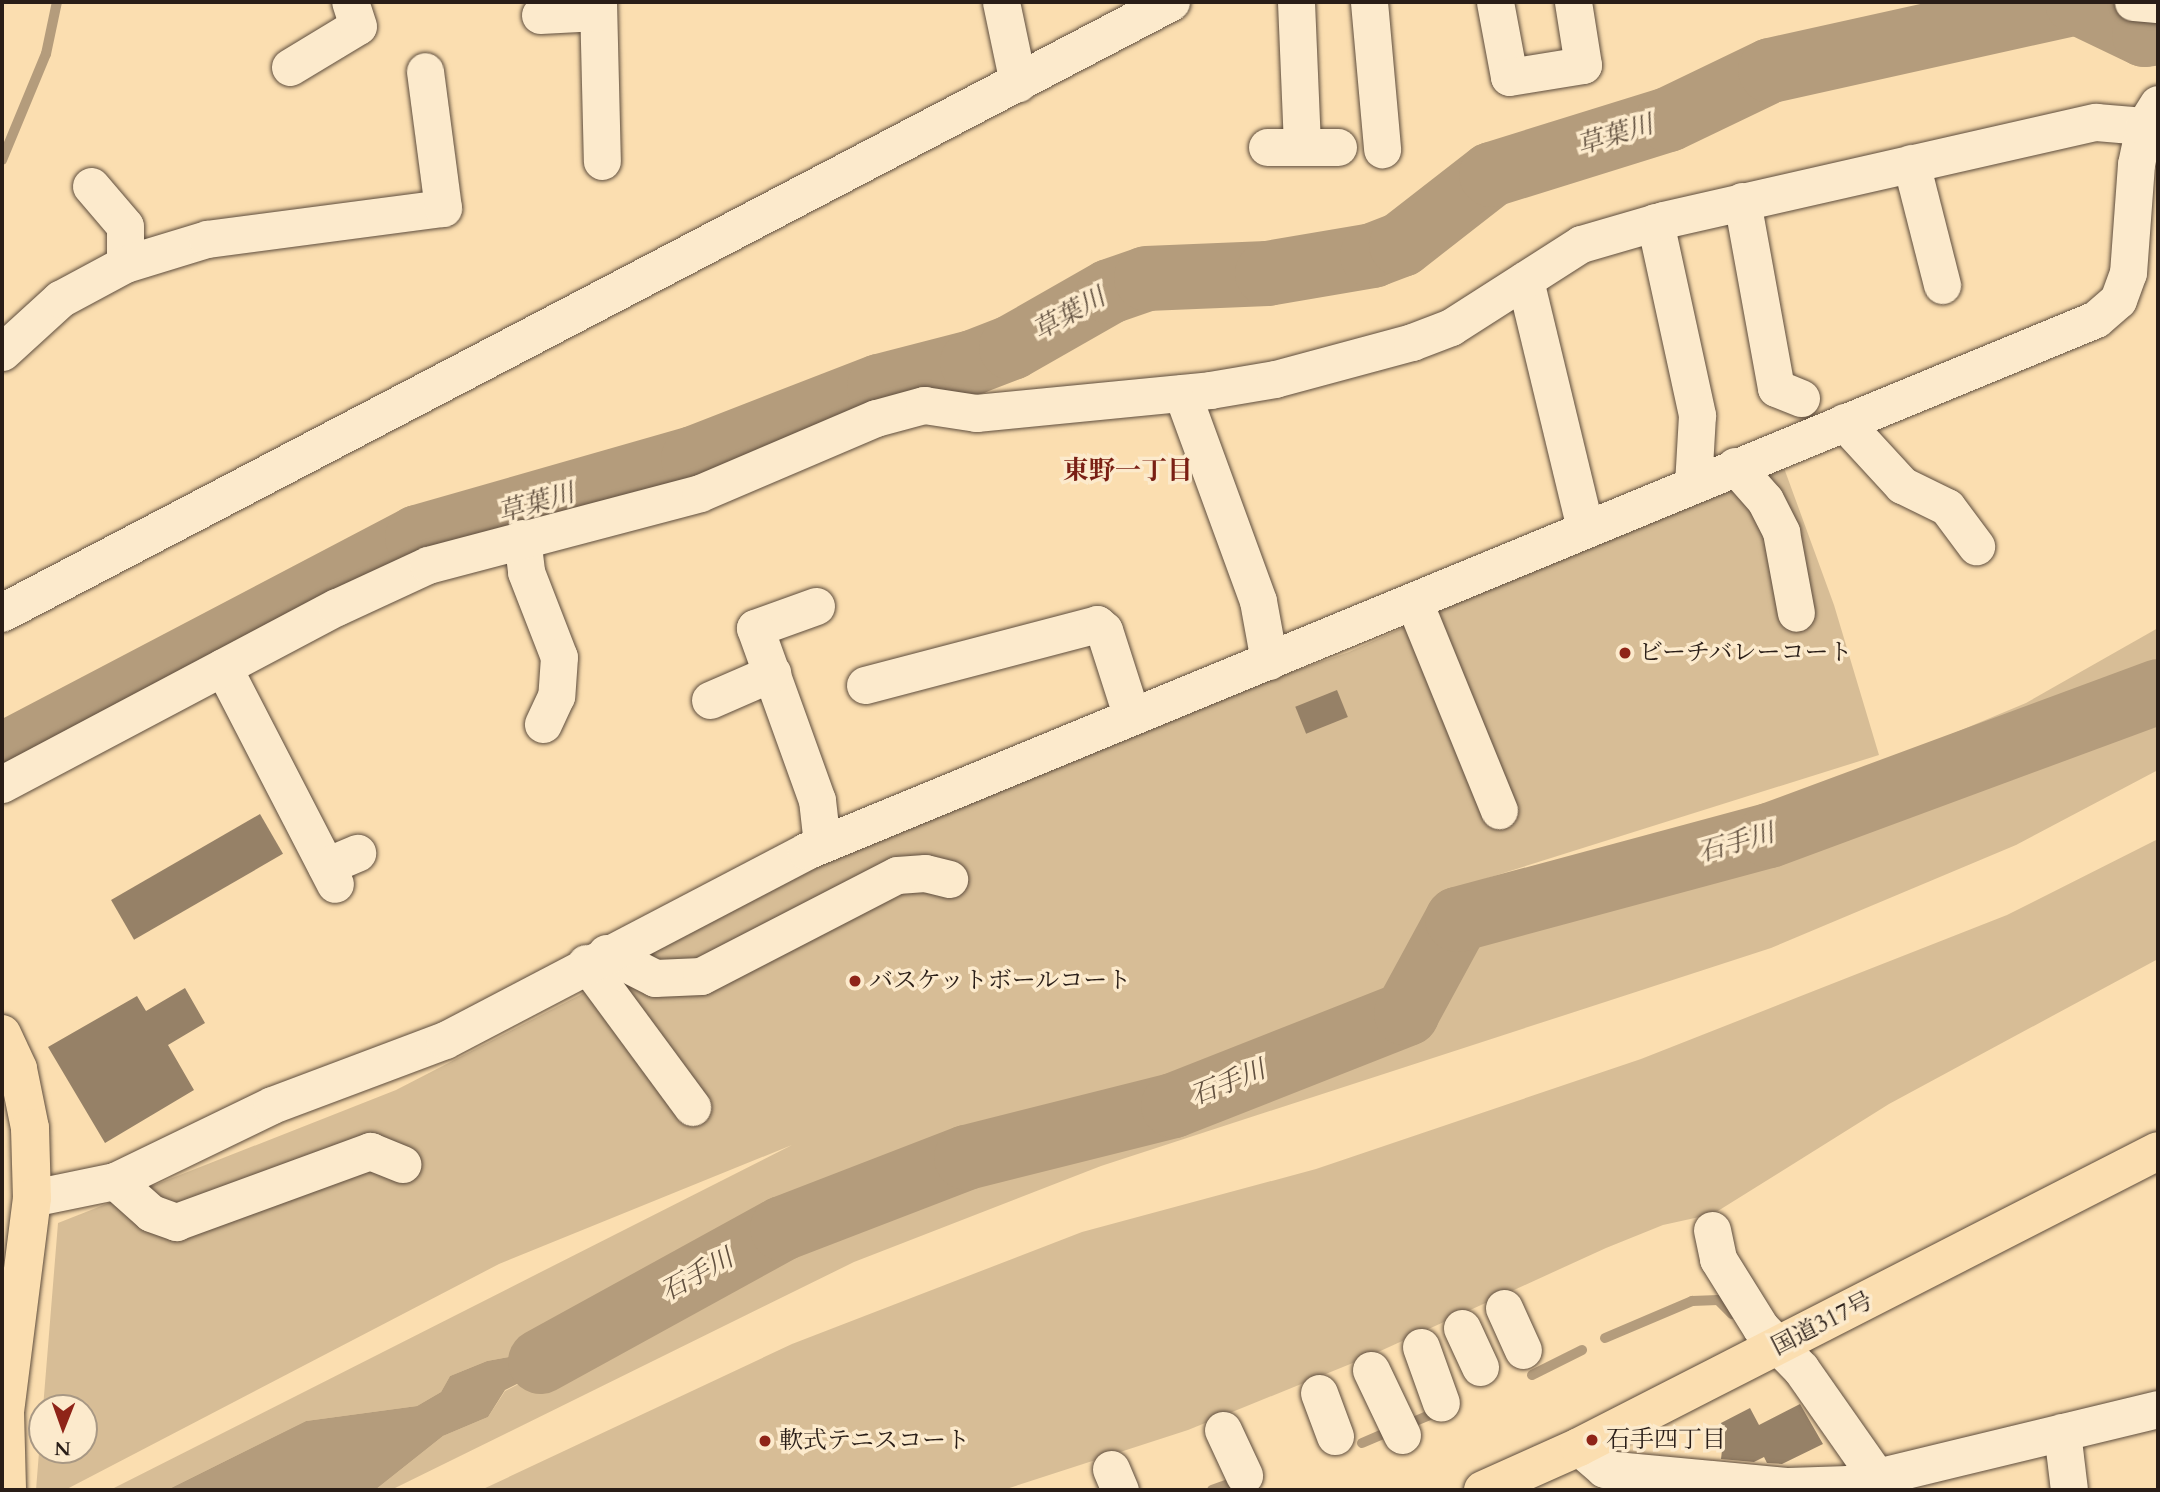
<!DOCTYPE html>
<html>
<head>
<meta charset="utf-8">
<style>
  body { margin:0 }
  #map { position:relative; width:2160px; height:1492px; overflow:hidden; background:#fbdeb0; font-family:Cardo,"Noto Serif JP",serif }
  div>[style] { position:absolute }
  .green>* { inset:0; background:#d7bd96 }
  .water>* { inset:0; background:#b49c7c }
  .stream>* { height:10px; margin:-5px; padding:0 5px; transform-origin:5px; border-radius:5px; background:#b49c7c }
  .river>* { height:65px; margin:-32.5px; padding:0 32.5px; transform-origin:32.5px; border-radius:32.5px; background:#b49c7c }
  .building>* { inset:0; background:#968167; transform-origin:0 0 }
  .roads { filter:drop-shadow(0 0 2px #5e4d3d) drop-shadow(0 0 2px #5e4d3d) }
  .street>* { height:37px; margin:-18.5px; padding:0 18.5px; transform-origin:18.5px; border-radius:18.5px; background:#fceacc }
  .secondary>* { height:38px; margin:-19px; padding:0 19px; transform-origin:19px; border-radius:19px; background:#fceacc }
  .primary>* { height:38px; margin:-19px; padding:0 19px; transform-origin:19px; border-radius:19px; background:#fbdeb0 }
  .highway>* { height:38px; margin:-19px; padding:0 19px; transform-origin:19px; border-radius:19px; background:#fbdeb0 }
  .dots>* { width:19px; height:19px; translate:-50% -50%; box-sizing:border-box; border:4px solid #fceacc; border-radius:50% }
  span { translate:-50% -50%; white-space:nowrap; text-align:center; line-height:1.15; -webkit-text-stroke:7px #fceacc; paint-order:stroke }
  .poi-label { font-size:24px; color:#291d17 }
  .left { translate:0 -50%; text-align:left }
  .street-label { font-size:24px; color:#291d17 }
  .water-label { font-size:26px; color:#61503f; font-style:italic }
  .neighbourhood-label { font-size:26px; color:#7a1f14; font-weight:700 }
  .frame { position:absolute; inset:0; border:4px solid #291d17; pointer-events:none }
  .north { position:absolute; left:28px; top:1394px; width:70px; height:70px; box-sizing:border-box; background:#fceacc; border:2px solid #a89884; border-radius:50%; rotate:181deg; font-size:19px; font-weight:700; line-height:28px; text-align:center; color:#291d17 }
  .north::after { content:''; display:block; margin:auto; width:24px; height:32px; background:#8f2418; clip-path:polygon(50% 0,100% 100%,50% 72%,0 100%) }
</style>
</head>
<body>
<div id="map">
  <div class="green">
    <div style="clip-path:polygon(1780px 457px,1834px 605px,1879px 755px,1440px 893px,1770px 810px,2026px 703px,2158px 628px,2158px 681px,2055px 726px,2158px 702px,2158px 770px,2016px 845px,1771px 948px,1101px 1166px,854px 1262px,391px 1490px,375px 1490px,443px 1436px,488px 1417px,505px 1391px,601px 1342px,616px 1319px,526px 1354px,487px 1361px,450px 1376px,441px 1392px,417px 1406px,306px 1421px,167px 1490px,110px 1490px,792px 1145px,499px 1264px,65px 1490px,36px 1490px,42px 1414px,42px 1450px,84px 1450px,84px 1408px,43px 1408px,58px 1223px,396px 1090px,580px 995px,689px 925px,810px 862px,1124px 730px,1349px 652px)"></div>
    <div style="clip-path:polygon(2158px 839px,2158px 959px,1889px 1104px,1713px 1214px,1663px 1225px,1606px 1248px,1365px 1358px,1188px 1430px,1003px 1490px,481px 1490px,792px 1344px,1082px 1232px,1316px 1169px,1641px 1059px,2007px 915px)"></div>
  </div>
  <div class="water">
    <div style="clip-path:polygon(2158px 681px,2158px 702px,2050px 728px)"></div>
    <div style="clip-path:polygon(617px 1318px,601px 1342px,505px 1390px,488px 1417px,443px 1436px,375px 1490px,167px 1490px,306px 1421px,417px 1406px,441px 1392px,450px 1376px,487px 1361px,526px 1354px)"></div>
  </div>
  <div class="stream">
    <div style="left:2103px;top:14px;width:13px;rotate:-32deg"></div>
    <div style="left:2px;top:160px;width:115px;rotate:-67.5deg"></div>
    <div style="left:46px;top:54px;width:53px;rotate:-78.1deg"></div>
    <div style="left:1605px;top:1338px;width:95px;rotate:-23deg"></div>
    <div style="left:1692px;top:1301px;width:26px;rotate:-2deg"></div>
    <div style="left:1718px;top:1300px;width:20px;rotate:45deg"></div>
    <div style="left:1532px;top:1375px;width:56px;rotate:-26.6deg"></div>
    <div style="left:1406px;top:1425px;width:30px;rotate:-23deg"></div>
    <div style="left:1362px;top:1443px;width:34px;rotate:-23deg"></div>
    <div style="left:1212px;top:1490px;width:23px;rotate:-20deg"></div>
  </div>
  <div class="river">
    <div style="left:2px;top:755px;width:469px;rotate:-27.7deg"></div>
    <div style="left:417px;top:537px;width:287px;rotate:-16deg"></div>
    <div style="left:693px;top:458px;width:199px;rotate:-21.2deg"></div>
    <div style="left:879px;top:386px;width:96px;rotate:-14.5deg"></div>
    <div style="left:972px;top:362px;width:42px;rotate:-21deg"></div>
    <div style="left:1011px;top:347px;width:113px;rotate:-29.7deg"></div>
    <div style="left:1109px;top:291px;width:39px;rotate:-19deg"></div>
    <div style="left:1146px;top:278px;width:121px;rotate:-2.4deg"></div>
    <div style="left:1267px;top:273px;width:107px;rotate:-9.7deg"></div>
    <div style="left:1372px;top:255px;width:31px;rotate:-21deg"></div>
    <div style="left:1401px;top:244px;width:114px;rotate:-37.9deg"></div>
    <div style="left:1491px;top:174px;width:185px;rotate:-17.3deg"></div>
    <div style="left:1668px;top:119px;width:113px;rotate:-25.7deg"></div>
    <div style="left:1770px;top:70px;width:314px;rotate:-12.5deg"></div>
    <div style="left:2077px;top:2px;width:74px;rotate:25.5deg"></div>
    <div style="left:2144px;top:34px;width:14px;rotate:-8deg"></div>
    <div style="left:540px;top:1361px;width:276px;rotate:-28.8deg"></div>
    <div style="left:782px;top:1228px;width:197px;rotate:-21.1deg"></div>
    <div style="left:966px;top:1157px;width:213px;rotate:-14.1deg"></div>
    <div style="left:1173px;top:1105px;width:251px;rotate:-21.5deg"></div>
    <div style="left:1406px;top:1013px;width:107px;rotate:-61.5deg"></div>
    <div style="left:1457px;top:919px;width:323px;rotate:-15.1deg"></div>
    <div style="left:1769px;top:835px;width:415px;rotate:-20.3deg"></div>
  </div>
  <div class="building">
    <div style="left:1337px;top:690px;width:29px;height:45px;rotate:68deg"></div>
    <div style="left:260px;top:814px;width:46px;height:172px;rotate:60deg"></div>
    <div style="clip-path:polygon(185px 988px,205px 1023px,168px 1045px,194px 1090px,105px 1143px,48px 1047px,137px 996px,146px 1011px)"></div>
    <div style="clip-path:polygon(1800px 1404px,1823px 1444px,1782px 1464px,1767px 1463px,1764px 1457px,1754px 1462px,1721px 1459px,1724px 1433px,1719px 1424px,1750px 1408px,1759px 1425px)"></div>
  </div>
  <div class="roads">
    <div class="street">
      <div style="left:598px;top:2px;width:159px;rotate:88.6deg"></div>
      <div style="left:1001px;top:2px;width:83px;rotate:78.1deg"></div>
      <div style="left:1296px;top:2px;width:145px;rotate:87.6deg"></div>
      <div style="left:1369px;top:2px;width:148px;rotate:84.9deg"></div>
      <div style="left:1495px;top:2px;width:76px;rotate:79.4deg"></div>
      <div style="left:1509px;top:77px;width:75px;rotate:-9.2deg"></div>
      <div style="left:1583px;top:65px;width:64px;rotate:-99deg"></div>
      <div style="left:2133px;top:2px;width:25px;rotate:5deg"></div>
      <div style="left:540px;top:15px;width:58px;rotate:-3deg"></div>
      <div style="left:290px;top:67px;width:79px;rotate:-31.1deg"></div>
      <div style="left:358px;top:26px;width:25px;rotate:-108deg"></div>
      <div style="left:1267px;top:147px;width:71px"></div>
      <div style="left:1911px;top:163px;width:126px;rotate:75.7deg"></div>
      <div style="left:91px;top:186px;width:52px;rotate:49.6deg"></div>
      <div style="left:125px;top:226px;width:38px;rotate:90deg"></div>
      <div style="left:1742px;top:201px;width:190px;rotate:79.7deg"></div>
      <div style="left:1776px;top:388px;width:27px;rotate:22deg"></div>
      <div style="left:1655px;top:222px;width:198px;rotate:77.7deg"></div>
      <div style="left:1697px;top:415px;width:69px;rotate:93.3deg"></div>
      <div style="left:1525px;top:280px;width:255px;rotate:76.4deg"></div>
      <div style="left:2px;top:352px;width:79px;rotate:-42.4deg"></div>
      <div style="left:60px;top:299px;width:74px;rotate:-28.3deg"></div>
      <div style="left:125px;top:264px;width:86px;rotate:-17deg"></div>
      <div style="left:207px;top:239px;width:238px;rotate:-7.5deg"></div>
      <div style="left:443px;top:208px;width:138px;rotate:-97.5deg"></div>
      <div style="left:1182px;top:393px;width:221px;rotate:69.9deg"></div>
      <div style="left:1258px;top:601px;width:61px;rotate:79.6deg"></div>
      <div style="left:1844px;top:422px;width:86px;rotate:47.4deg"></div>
      <div style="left:1902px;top:485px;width:50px;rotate:26.1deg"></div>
      <div style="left:1947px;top:507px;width:49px;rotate:53.4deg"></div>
      <div style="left:1735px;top:466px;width:45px;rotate:48.6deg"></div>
      <div style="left:1765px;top:500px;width:36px;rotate:63deg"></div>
      <div style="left:1781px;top:532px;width:82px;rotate:79.5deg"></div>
      <div style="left:522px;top:538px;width:34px;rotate:83deg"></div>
      <div style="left:526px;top:572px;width:91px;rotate:68.8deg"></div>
      <div style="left:559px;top:657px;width:39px;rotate:94deg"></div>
      <div style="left:556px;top:696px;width:31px;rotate:115deg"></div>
      <div style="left:1414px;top:602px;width:225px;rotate:67.8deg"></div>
      <div style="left:816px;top:606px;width:65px;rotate:160.2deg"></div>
      <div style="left:755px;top:628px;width:183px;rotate:70.2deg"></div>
      <div style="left:817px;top:800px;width:44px;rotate:83.5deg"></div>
      <div style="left:223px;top:667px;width:244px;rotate:62.7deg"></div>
      <div style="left:865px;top:685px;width:240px;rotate:-14.7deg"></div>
      <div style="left:1097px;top:624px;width:9px;rotate:41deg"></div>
      <div style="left:1104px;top:630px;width:88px;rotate:72.2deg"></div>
      <div style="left:710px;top:700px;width:68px;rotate:-23.5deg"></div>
      <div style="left:2px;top:784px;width:379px;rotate:-27.9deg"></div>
      <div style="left:337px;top:607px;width:100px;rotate:-24.8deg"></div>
      <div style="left:428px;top:565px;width:281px;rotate:-14.8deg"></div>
      <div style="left:700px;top:493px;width:191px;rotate:-23.1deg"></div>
      <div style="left:876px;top:418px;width:50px;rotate:-15.2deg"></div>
      <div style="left:924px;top:405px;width:53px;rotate:8.7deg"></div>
      <div style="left:976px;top:413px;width:235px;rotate:-5.6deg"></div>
      <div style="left:1210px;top:390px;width:66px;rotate:-9.6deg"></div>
      <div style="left:1275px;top:379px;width:142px;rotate:-15.1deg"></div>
      <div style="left:1412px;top:342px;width:42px;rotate:-21deg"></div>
      <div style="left:1451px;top:327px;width:154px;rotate:-32.6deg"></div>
      <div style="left:1581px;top:244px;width:85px;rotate:-16.3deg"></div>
      <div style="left:1663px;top:220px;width:444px;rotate:-12.8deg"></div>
      <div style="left:2096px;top:122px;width:48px;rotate:4.8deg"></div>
      <div style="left:326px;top:866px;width:34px;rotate:-23deg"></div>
      <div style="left:606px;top:953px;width:55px;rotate:27deg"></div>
      <div style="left:655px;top:978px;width:46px;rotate:-2.5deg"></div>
      <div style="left:701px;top:976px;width:220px;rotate:-27.3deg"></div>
      <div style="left:897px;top:875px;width:28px;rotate:-4deg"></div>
      <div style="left:925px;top:873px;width:25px;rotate:14deg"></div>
      <div style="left:586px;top:963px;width:179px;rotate:53.6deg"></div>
      <div style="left:115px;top:1181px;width:48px;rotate:41.6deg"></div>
      <div style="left:151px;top:1213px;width:27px;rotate:20deg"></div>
      <div style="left:176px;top:1222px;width:207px;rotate:-20.1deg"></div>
      <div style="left:370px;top:1151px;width:35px;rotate:22deg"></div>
      <div style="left:32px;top:1198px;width:85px;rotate:-11.6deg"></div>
      <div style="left:115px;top:1181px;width:174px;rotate:-25.8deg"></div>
      <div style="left:272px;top:1105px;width:185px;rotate:-20.6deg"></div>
      <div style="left:445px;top:1040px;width:407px;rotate:-27.6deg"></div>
      <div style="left:806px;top:851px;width:1395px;rotate:-22.41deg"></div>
      <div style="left:2096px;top:319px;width:29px;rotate:-41deg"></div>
      <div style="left:2118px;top:300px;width:29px;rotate:-70deg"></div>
      <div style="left:2128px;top:273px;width:109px;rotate:-85.8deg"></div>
      <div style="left:2136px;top:164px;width:39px;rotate:-78deg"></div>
      <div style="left:2144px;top:126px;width:26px;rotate:-58deg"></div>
      <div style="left:1712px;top:1230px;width:30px;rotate:78deg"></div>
      <div style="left:1718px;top:1259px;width:81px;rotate:58.1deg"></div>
      <div style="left:1761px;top:1328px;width:57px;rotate:45.7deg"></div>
      <div style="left:1801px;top:1369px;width:134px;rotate:55deg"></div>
      <div style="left:1504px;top:1308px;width:46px;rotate:65.7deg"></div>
      <div style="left:1462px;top:1328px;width:43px;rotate:65.2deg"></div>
      <div style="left:1421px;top:1347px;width:59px;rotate:70.3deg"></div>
      <div style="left:1371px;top:1370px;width:72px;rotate:64.5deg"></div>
      <div style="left:1319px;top:1393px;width:46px;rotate:69.6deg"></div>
      <div style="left:1223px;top:1430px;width:50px;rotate:65deg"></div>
      <div style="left:2062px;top:1432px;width:58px;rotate:83.1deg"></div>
      <div style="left:1579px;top:1447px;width:33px;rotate:41deg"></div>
      <div style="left:1604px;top:1469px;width:185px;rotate:5.3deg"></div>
      <div style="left:1788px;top:1486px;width:60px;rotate:-1.9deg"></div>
      <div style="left:1848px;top:1484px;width:319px;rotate:-13.6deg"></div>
      <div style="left:1111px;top:1469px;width:23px;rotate:67deg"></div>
    </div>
    <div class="secondary">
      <div style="left:2px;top:613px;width:1319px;rotate:-27.59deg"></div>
    </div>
    <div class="primary">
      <div style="left:2px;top:1034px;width:38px;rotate:65deg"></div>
      <div style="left:18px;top:1069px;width:60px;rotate:78.5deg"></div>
      <div style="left:30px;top:1128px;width:70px;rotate:88.4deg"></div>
      <div style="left:32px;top:1198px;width:216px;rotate:97.2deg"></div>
      <div style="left:5px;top:1412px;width:78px;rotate:88.5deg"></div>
    </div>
    <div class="highway">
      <div style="left:1483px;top:1490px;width:105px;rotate:-24.1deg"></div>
      <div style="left:1579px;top:1447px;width:650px;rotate:-27.08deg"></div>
    </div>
  </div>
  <div class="dots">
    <div style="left:1625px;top:653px;background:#8f2418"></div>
    <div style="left:855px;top:981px;background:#8f2418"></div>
    <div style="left:1592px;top:1440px;background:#8f2418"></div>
    <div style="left:765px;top:1441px;background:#8f2418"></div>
  </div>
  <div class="poi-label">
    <span class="left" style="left:1639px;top:653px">ビーチバレーコート</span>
    <span class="left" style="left:869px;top:981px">バスケットボールコート</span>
    <span class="left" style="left:1606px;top:1440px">石手四丁目</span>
    <span class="left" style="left:779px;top:1441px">軟式テニスコート</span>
  </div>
  <div class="street-label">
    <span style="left:1822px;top:1324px;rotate:-27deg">国道317号</span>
  </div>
  <div class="water-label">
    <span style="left:1615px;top:135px;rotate:-17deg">草葉川</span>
    <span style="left:1069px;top:314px;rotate:-29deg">草葉川</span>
    <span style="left:536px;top:503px;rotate:-16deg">草葉川</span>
    <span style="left:1736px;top:843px;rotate:-16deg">石手川</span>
    <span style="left:1228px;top:1083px;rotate:-22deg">石手川</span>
    <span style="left:697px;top:1275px;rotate:-29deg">石手川</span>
  </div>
  <div class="neighbourhood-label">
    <span style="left:1128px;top:471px">東野一丁目</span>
  </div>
  <div class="frame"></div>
  <div class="north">N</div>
</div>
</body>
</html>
